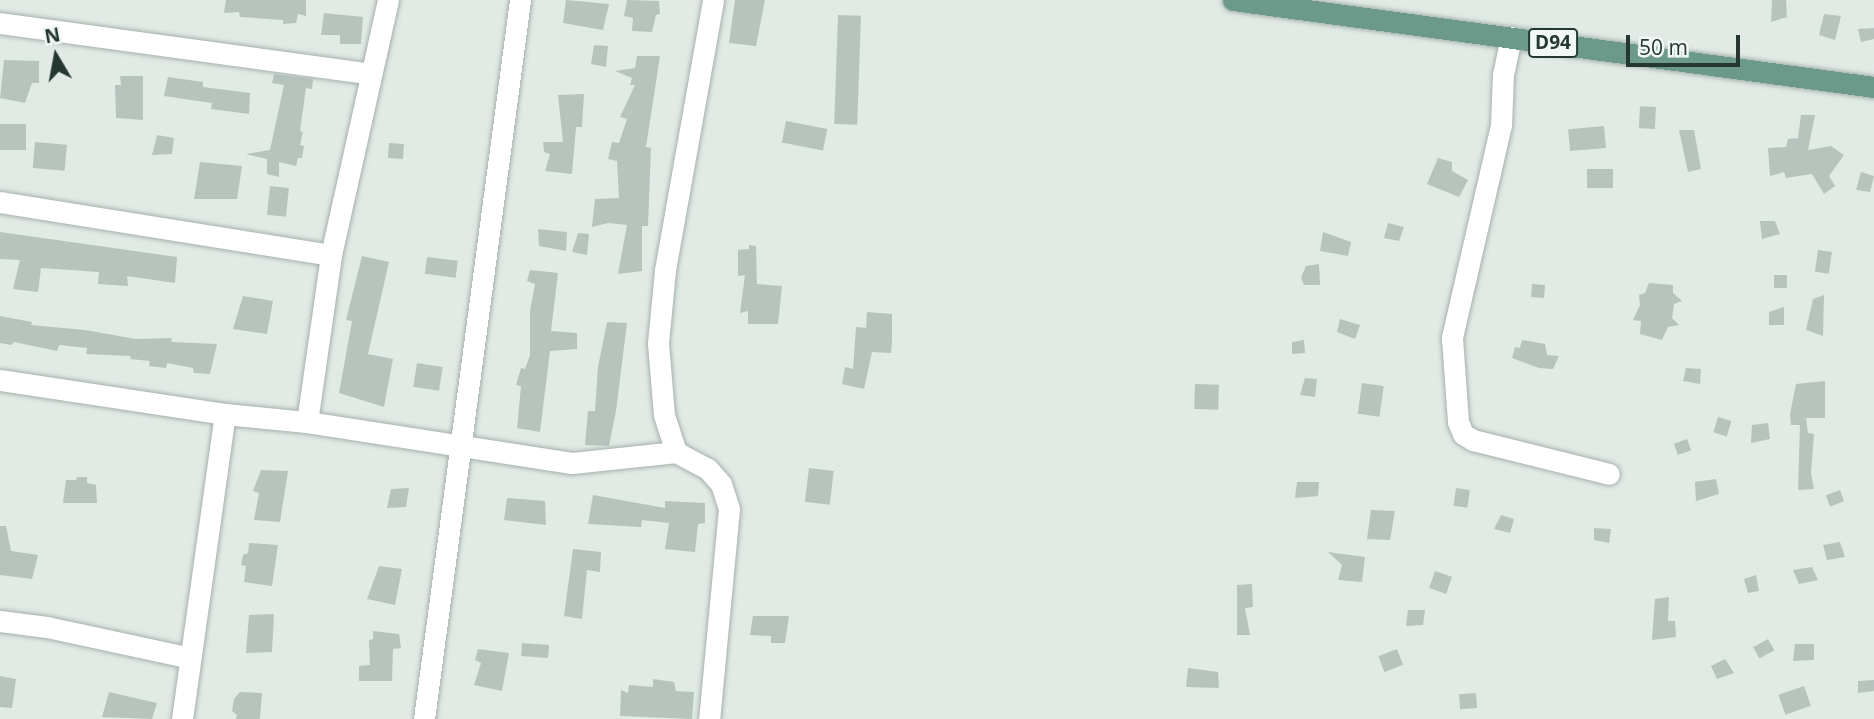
<!DOCTYPE html>
<html>
<head>
<meta charset="utf-8">
<style>
  body { margin:0 }
  #map { position:relative; width:1874px; height:719px; overflow:hidden; background:#e1eae5; font-family:"Open Sans",sans-serif }
  div>[style] { position:absolute }
  .building>* { inset:0; background:#b7c4be; transform-origin:0 0 }
  .roads { filter:drop-shadow(0 0 2px #a5b1ab) drop-shadow(0 0 2px #a5b1ab) }
  .minor>* { height:21px; margin:-10.5px; padding:0 10.5px; transform-origin:10.5px; border-radius:10.5px; background:#fff }
  .major>* { height:21px; margin:-10.5px; padding:0 10.5px; transform-origin:10.5px; border-radius:10.5px; background:#6b9a8b }
  span { translate:-50% -50%; white-space:nowrap; text-align:center; line-height:1.15; -webkit-text-stroke:5px #f1f7f4; paint-order:stroke }
  .shield-label span { padding:2px 5px; background:#f1f7f4; border:2px solid; border-radius:5px; -webkit-text-stroke-width:0 }
  .shield-label { font-size:19px; color:#243831; font-weight:700 }
  .north { position:absolute; left:21px; top:21px; width:70px; height:70px; -webkit-text-stroke:5px #f1f7f4; paint-order:stroke; rotate:350deg; font-size:19px; font-weight:700; line-height:28px; text-align:center; color:#243831 }
  .north::after { content:''; display:block; margin:auto; width:24px; height:32px; background:#243831; clip-path:polygon(50% 0,100% 100%,50% 72%,0 100%) }
  .scale { position:absolute; left:1626px; top:35px; width:114px; height:32px; box-sizing:border-box; border:4px solid #243831; border-top:0; padding-left:9px; font-size:21px; line-height:24px; white-space:nowrap; color:#243831; -webkit-text-stroke:5px #f1f7f4; paint-order:stroke }
</style>
</head>
<body>
<div id="map">
  <div class="building">
    <div style="clip-path:polygon(226px 0,306px 0,306px 16px,298px 14px,296px 23px,283px 24px,283px 20px,240px 17px,239px 12px,224px 13px)"></div>
    <div style="clip-path:polygon(566px 0,609px 4px,603px 30px,563px 23px)"></div>
    <div style="clip-path:polygon(627px 0,659px 1px,660px 14px,656px 15px,652px 32px,632px 31px,633px 18px,624px 16px)"></div>
    <div style="clip-path:polygon(735px 0,765px 0,756px 46px,729px 43px)"></div>
    <div style="clip-path:polygon(1772px 0,1786px 0,1787px 17px,1771px 22px)"></div>
    <div style="clip-path:polygon(324px 13px,363px 17px,361px 44px,340px 44px,340px 35px,321px 35px)"></div>
    <div style="clip-path:polygon(1824px 14px,1841px 16px,1835px 40px,1819px 35px)"></div>
    <div style="left:838px;top:15px;width:23px;height:109px;rotate:2deg"></div>
    <div style="clip-path:polygon(1874px 28px,1874px 39px,1861px 42px,1858px 29px)"></div>
    <div style="clip-path:polygon(594px 45px,608px 46px,606px 67px,591px 64px)"></div>
    <div style="clip-path:polygon(637px 56px,660px 56px,646px 147px,651px 148px,648px 226px,642px 226px,642px 271px,618px 274px,627px 225px,608px 223px,592px 227px,595px 199px,619px 198px,617px 161px,608px 159px,612px 142px,619px 143px,627px 119px,620px 117px,635px 85px,630px 85px,632px 78px,615px 71px,635px 68px)"></div>
    <div style="clip-path:polygon(4px 60px,39px 61px,39px 83px,32px 83px,25px 103px,0 98px)"></div>
    <div style="clip-path:polygon(274px 74px,313px 79px,312px 89px,306px 88px,300px 131px,303px 132px,300px 145px,304px 146px,302px 158px,298px 158px,296px 166px,279px 162px,279px 177px,267px 174px,267px 159px,246px 154px,270px 150px,284px 85px,272px 83px)"></div>
    <div style="clip-path:polygon(120px 76px,143px 76px,143px 120px,116px 118px,115px 85px,121px 85px)"></div>
    <div style="clip-path:polygon(168px 77px,203px 82px,203px 87px,250px 93px,249px 114px,211px 109px,212px 103px,164px 96px)"></div>
    <div style="clip-path:polygon(584px 94px,582px 127px,576px 127px,572px 174px,545px 171px,550px 154px,544px 152px,543px 142px,563px 142px,558px 95px)"></div>
    <div style="left:1656px;top:107px;width:22px;height:16px;rotate:93deg"></div>
    <div style="clip-path:polygon(1801px 115px,1815px 115px,1808px 150px,1831px 146px,1844px 155px,1829px 176px,1835px 186px,1824px 194px,1812px 174px,1786px 178px,1784px 172px,1770px 176px,1768px 148px,1786px 147px,1788px 139px,1798px 138px)"></div>
    <div style="left:786px;top:121px;width:42px;height:22px;rotate:11deg"></div>
    <div style="left:0;top:124px;width:26px;height:26px"></div>
    <div style="left:1604px;top:126px;width:22px;height:36px;rotate:85deg"></div>
    <div style="clip-path:polygon(1679px 130px,1694px 130px,1701px 169px,1688px 172px)"></div>
    <div style="clip-path:polygon(157px 135px,174px 138px,172px 154px,152px 155px)"></div>
    <div style="left:35px;top:142px;width:32px;height:26px;rotate:5deg"></div>
    <div style="left:389px;top:143px;width:15px;height:15px;rotate:4deg"></div>
    <div style="clip-path:polygon(1438px 158px,1452px 162px,1452px 171px,1468px 180px,1459px 197px,1427px 184px)"></div>
    <div style="clip-path:polygon(200px 162px,242px 166px,237px 199px,194px 199px)"></div>
    <div style="left:1613px;top:169px;width:19px;height:26px;rotate:90deg"></div>
    <div style="clip-path:polygon(1861px 172px,1874px 176px,1870px 192px,1856px 190px)"></div>
    <div style="left:270px;top:186px;width:19px;height:29px;rotate:6deg"></div>
    <div style="clip-path:polygon(1760px 221px,1775px 221px,1780px 234px,1762px 239px)"></div>
    <div style="clip-path:polygon(1388px 223px,1404px 227px,1399px 241px,1384px 238px)"></div>
    <div style="clip-path:polygon(538px 229px,567px 232px,566px 251px,539px 246px)"></div>
    <div style="clip-path:polygon(0 232px,177px 257px,175px 283px,127px 276px,128px 286px,98px 284px,99px 272px,41px 268px,38px 292px,13px 289px,20px 260px,0 259px)"></div>
    <div style="clip-path:polygon(1323px 232px,1351px 242px,1348px 256px,1320px 251px)"></div>
    <div style="clip-path:polygon(578px 233px,589px 234px,587px 255px,572px 252px)"></div>
    <div style="clip-path:polygon(749px 245px,756px 246px,757px 284px,782px 286px,778px 324px,748px 324px,748px 311px,740px 313px,745px 275px,738px 276px,738px 250px,749px 249px)"></div>
    <div style="left:1818px;top:250px;width:14px;height:22px;rotate:8deg"></div>
    <div style="clip-path:polygon(362px 256px,389px 262px,368px 354px,393px 359px,384px 407px,339px 393px,352px 321px,346px 320px)"></div>
    <div style="left:427px;top:257px;width:31px;height:17px;rotate:7deg"></div>
    <div style="clip-path:polygon(1319px 264px,1320px 285px,1304px 285px,1301px 278px,1306px 266px)"></div>
    <div style="clip-path:polygon(530px 270px,558px 273px,551px 331px,577px 333px,577px 349px,550px 351px,540px 432px,517px 428px,521px 386px,516px 385px,521px 368px,525px 369px,530px 355px,530px 311px,535px 284px,527px 281px)"></div>
    <div style="left:1774px;top:275px;width:13px;height:13px"></div>
    <div style="clip-path:polygon(1649px 283px,1673px 285px,1673px 293px,1682px 301px,1674px 304px,1672px 318px,1679px 325px,1668px 327px,1662px 340px,1640px 334px,1641px 321px,1633px 320px,1640px 305px,1639px 295px,1645px 293px)"></div>
    <div style="left:1532px;top:284px;width:13px;height:13px;rotate:4deg"></div>
    <div style="clip-path:polygon(1824px 295px,1823px 336px,1806px 330px,1813px 299px)"></div>
    <div style="clip-path:polygon(243px 296px,273px 301px,267px 334px,233px 329px)"></div>
    <div style="clip-path:polygon(1784px 307px,1784px 325px,1769px 325px,1769px 312px)"></div>
    <div style="clip-path:polygon(867px 312px,892px 314px,892px 341px,891px 353px,872px 352px,864px 389px,842px 384px,845px 367px,853px 369px,856px 327px,866px 328px)"></div>
    <div style="clip-path:polygon(0 316px,32px 322px,31px 325px,85px 330px,136px 339px,172px 338px,171px 342px,217px 344px,210px 374px,194px 373px,193px 368px,167px 363px,166px 368px,149px 366px,150px 361px,130px 359px,131px 356px,86px 354px,87px 348px,59px 345px,57px 351px,14px 342px,11px 345px,0 343px)"></div>
    <div style="clip-path:polygon(1340px 319px,1360px 325px,1355px 339px,1337px 332px)"></div>
    <div style="clip-path:polygon(607px 322px,627px 323px,616px 411px,609px 446px,585px 445px,588px 411px,595px 411px,598px 367px)"></div>
    <div style="clip-path:polygon(1304px 340px,1305px 353px,1292px 354px,1292px 342px)"></div>
    <div style="clip-path:polygon(1522px 340px,1545px 344px,1547px 355px,1559px 356px,1553px 369px,1539px 368px,1512px 358px,1515px 347px,1520px 348px)"></div>
    <div style="left:417px;top:363px;width:26px;height:24px;rotate:9deg"></div>
    <div style="clip-path:polygon(1686px 368px,1701px 369px,1700px 384px,1683px 381px)"></div>
    <div style="clip-path:polygon(1305px 378px,1317px 379px,1315px 397px,1300px 395px)"></div>
    <div style="clip-path:polygon(1825px 381px,1825px 418px,1806px 418px,1808px 433px,1814px 434px,1811px 473px,1814px 489px,1798px 490px,1800px 425px,1791px 425px,1790px 414px,1796px 384px)"></div>
    <div style="left:1362px;top:383px;width:22px;height:31px;rotate:8deg"></div>
    <div style="left:1195px;top:384px;width:24px;height:25px;rotate:2deg"></div>
    <div style="left:1718px;top:417px;width:14px;height:16px;rotate:17deg"></div>
    <div style="clip-path:polygon(1768px 423px,1770px 439px,1751px 443px,1752px 425px)"></div>
    <div style="left:1687px;top:439px;width:12px;height:14px;rotate:70deg"></div>
    <div style="left:809px;top:468px;width:25px;height:34px;rotate:7deg"></div>
    <div style="clip-path:polygon(261px 470px,288px 471px,280px 522px,254px 520px,259px 493px,253px 491px)"></div>
    <div style="clip-path:polygon(77px 477px,87px 477px,87px 483px,96px 485px,97px 503px,63px 503px,66px 480px,76px 480px)"></div>
    <div style="clip-path:polygon(1716px 479px,1719px 494px,1696px 501px,1695px 482px)"></div>
    <div style="clip-path:polygon(1297px 482px,1319px 482px,1318px 496px,1295px 498px)"></div>
    <div style="clip-path:polygon(409px 488px,406px 507px,387px 508px,391px 489px)"></div>
    <div style="left:1456px;top:488px;width:14px;height:18px;rotate:8deg"></div>
    <div style="left:1840px;top:490px;width:12px;height:15px;rotate:70deg"></div>
    <div style="clip-path:polygon(593px 495px,665px 508px,665px 501px,705px 503px,705px 523px,698px 524px,695px 552px,665px 549px,669px 523px,642px 520px,641px 527px,588px 524px)"></div>
    <div style="clip-path:polygon(507px 498px,545px 501px,546px 525px,504px 520px)"></div>
    <div style="clip-path:polygon(1371px 510px,1395px 511px,1390px 540px,1367px 539px)"></div>
    <div style="clip-path:polygon(1501px 515px,1514px 519px,1510px 533px,1494px 529px)"></div>
    <div style="clip-path:polygon(0 526px,6px 526px,11px 551px,38px 555px,32px 579px,0 575px)"></div>
    <div style="clip-path:polygon(1594px 528px,1611px 529px,1609px 543px,1594px 540px)"></div>
    <div style="clip-path:polygon(1840px 542px,1845px 557px,1827px 560px,1823px 545px)"></div>
    <div style="clip-path:polygon(249px 543px,278px 545px,272px 586px,244px 582px,246px 566px,241px 565px,243px 555px,248px 553px)"></div>
    <div style="clip-path:polygon(573px 549px,601px 552px,600px 572px,587px 570px,582px 619px,564px 616px)"></div>
    <div style="clip-path:polygon(1328px 552px,1365px 557px,1362px 582px,1338px 580px,1342px 565px)"></div>
    <div style="clip-path:polygon(379px 566px,402px 569px,395px 605px,367px 599px)"></div>
    <div style="clip-path:polygon(1812px 567px,1818px 580px,1799px 584px,1793px 570px)"></div>
    <div style="left:1435px;top:571px;width:18px;height:18px;rotate:19deg"></div>
    <div style="clip-path:polygon(1756px 575px,1759px 591px,1748px 593px,1744px 579px)"></div>
    <div style="clip-path:polygon(1252px 584px,1253px 607px,1245px 608px,1250px 635px,1237px 635px,1237px 585px)"></div>
    <div style="clip-path:polygon(1669px 597px,1668px 621px,1675px 621px,1676px 637px,1652px 640px,1655px 599px)"></div>
    <div style="clip-path:polygon(1408px 610px,1425px 610px,1423px 625px,1406px 626px)"></div>
    <div style="clip-path:polygon(274px 614px,272px 652px,246px 653px,249px 615px)"></div>
    <div style="clip-path:polygon(753px 616px,789px 616px,785px 643px,771px 643px,771px 636px,750px 635px)"></div>
    <div style="clip-path:polygon(373px 631px,399px 634px,401px 648px,393px 649px,392px 681px,359px 681px,359px 666px,370px 665px,369px 640px,373px 639px)"></div>
    <div style="left:1768px;top:639px;width:13px;height:17px;rotate:61deg"></div>
    <div style="clip-path:polygon(1795px 644px,1814px 644px,1814px 660px,1793px 661px)"></div>
    <div style="left:549px;top:645px;width:13px;height:27px;rotate:94deg"></div>
    <div style="clip-path:polygon(478px 649px,509px 653px,502px 691px,474px 685px,481px 663px,475px 660px)"></div>
    <div style="left:1397px;top:649px;width:17px;height:20px;rotate:69deg"></div>
    <div style="clip-path:polygon(1725px 659px,1734px 673px,1717px 679px,1711px 666px)"></div>
    <div style="clip-path:polygon(1188px 668px,1218px 672px,1219px 688px,1186px 687px)"></div>
    <div style="clip-path:polygon(0 676px,16px 679px,12px 708px,0 707px)"></div>
    <div style="clip-path:polygon(653px 679px,674px 682px,676px 691px,694px 692px,692px 719px,620px 716px,621px 690px,628px 693px,629px 685px,653px 687px)"></div>
    <div style="clip-path:polygon(1874px 680px,1874px 691px,1858px 693px,1858px 681px)"></div>
    <div style="left:1804px;top:686px;width:21px;height:27px;rotate:71deg"></div>
    <div style="clip-path:polygon(109px 692px,157px 703px,152px 719px,102px 717px)"></div>
    <div style="clip-path:polygon(240px 692px,262px 693px,260px 719px,236px 719px,237px 715px,232px 711px,234px 699px)"></div>
    <div style="left:1476px;top:693px;width:15px;height:17px;rotate:86deg"></div>
  </div>
  <div class="roads">
    <div class="minor">
      <div style="left:0;top:23px;width:374px;rotate:7.8deg"></div>
      <div style="left:1511px;top:37px;width:38px;rotate:102deg"></div>
      <div style="left:1503px;top:74px;width:51px;rotate:92.2deg"></div>
      <div style="left:1501px;top:125px;width:219px;rotate:103deg"></div>
      <div style="left:1452px;top:338px;width:84px;rotate:85.9deg"></div>
      <div style="left:1458px;top:422px;width:13px;rotate:67deg"></div>
      <div style="left:1463px;top:434px;width:12px;rotate:31deg"></div>
      <div style="left:1473px;top:440px;width:140px;rotate:14deg"></div>
      <div style="left:0;top:202px;width:335px;rotate:9.1deg"></div>
      <div style="left:0;top:380px;width:228px;rotate:8.6deg"></div>
      <div style="left:307px;top:422px;width:169px;rotate:-81.8deg"></div>
      <div style="left:331px;top:255px;width:261px;rotate:-77.4deg"></div>
      <div style="left:676px;top:452px;width:36px;rotate:28deg"></div>
      <div style="left:708px;top:469px;width:20px;rotate:49deg"></div>
      <div style="left:721px;top:484px;width:26px;rotate:72deg"></div>
      <div style="left:729px;top:509px;width:211px;rotate:95.4deg"></div>
      <div style="left:0;top:621px;width:47px;rotate:7.3deg"></div>
      <div style="left:47px;top:627px;width:146px;rotate:12.2deg"></div>
      <div style="left:182px;top:719px;width:308px;rotate:-82deg"></div>
      <div style="left:225px;top:414px;width:82px;rotate:5.6deg"></div>
      <div style="left:307px;top:422px;width:268px;rotate:8.8deg"></div>
      <div style="left:572px;top:463px;width:105px;rotate:-6deg"></div>
      <div style="left:676px;top:452px;width:39px;rotate:-108deg"></div>
      <div style="left:664px;top:415px;width:72px;rotate:-94.8deg"></div>
      <div style="left:658px;top:343px;width:73px;rotate:-84.5deg"></div>
      <div style="left:665px;top:270px;width:274px;rotate:-79.9deg"></div>
      <div style="left:424px;top:719px;width:725px;rotate:-82.39deg"></div>
    </div>
    <div class="major">
      <div style="left:1233px;top:0;width:647px;rotate:7.73deg"></div>
    </div>
  </div>
  <div class="shield-label">
    <span style="left:1553px;top:43px">D94</span>
  </div>
  <div class="north">N</div>
  <div class="scale">50 m</div>
</div>
</body>
</html>
